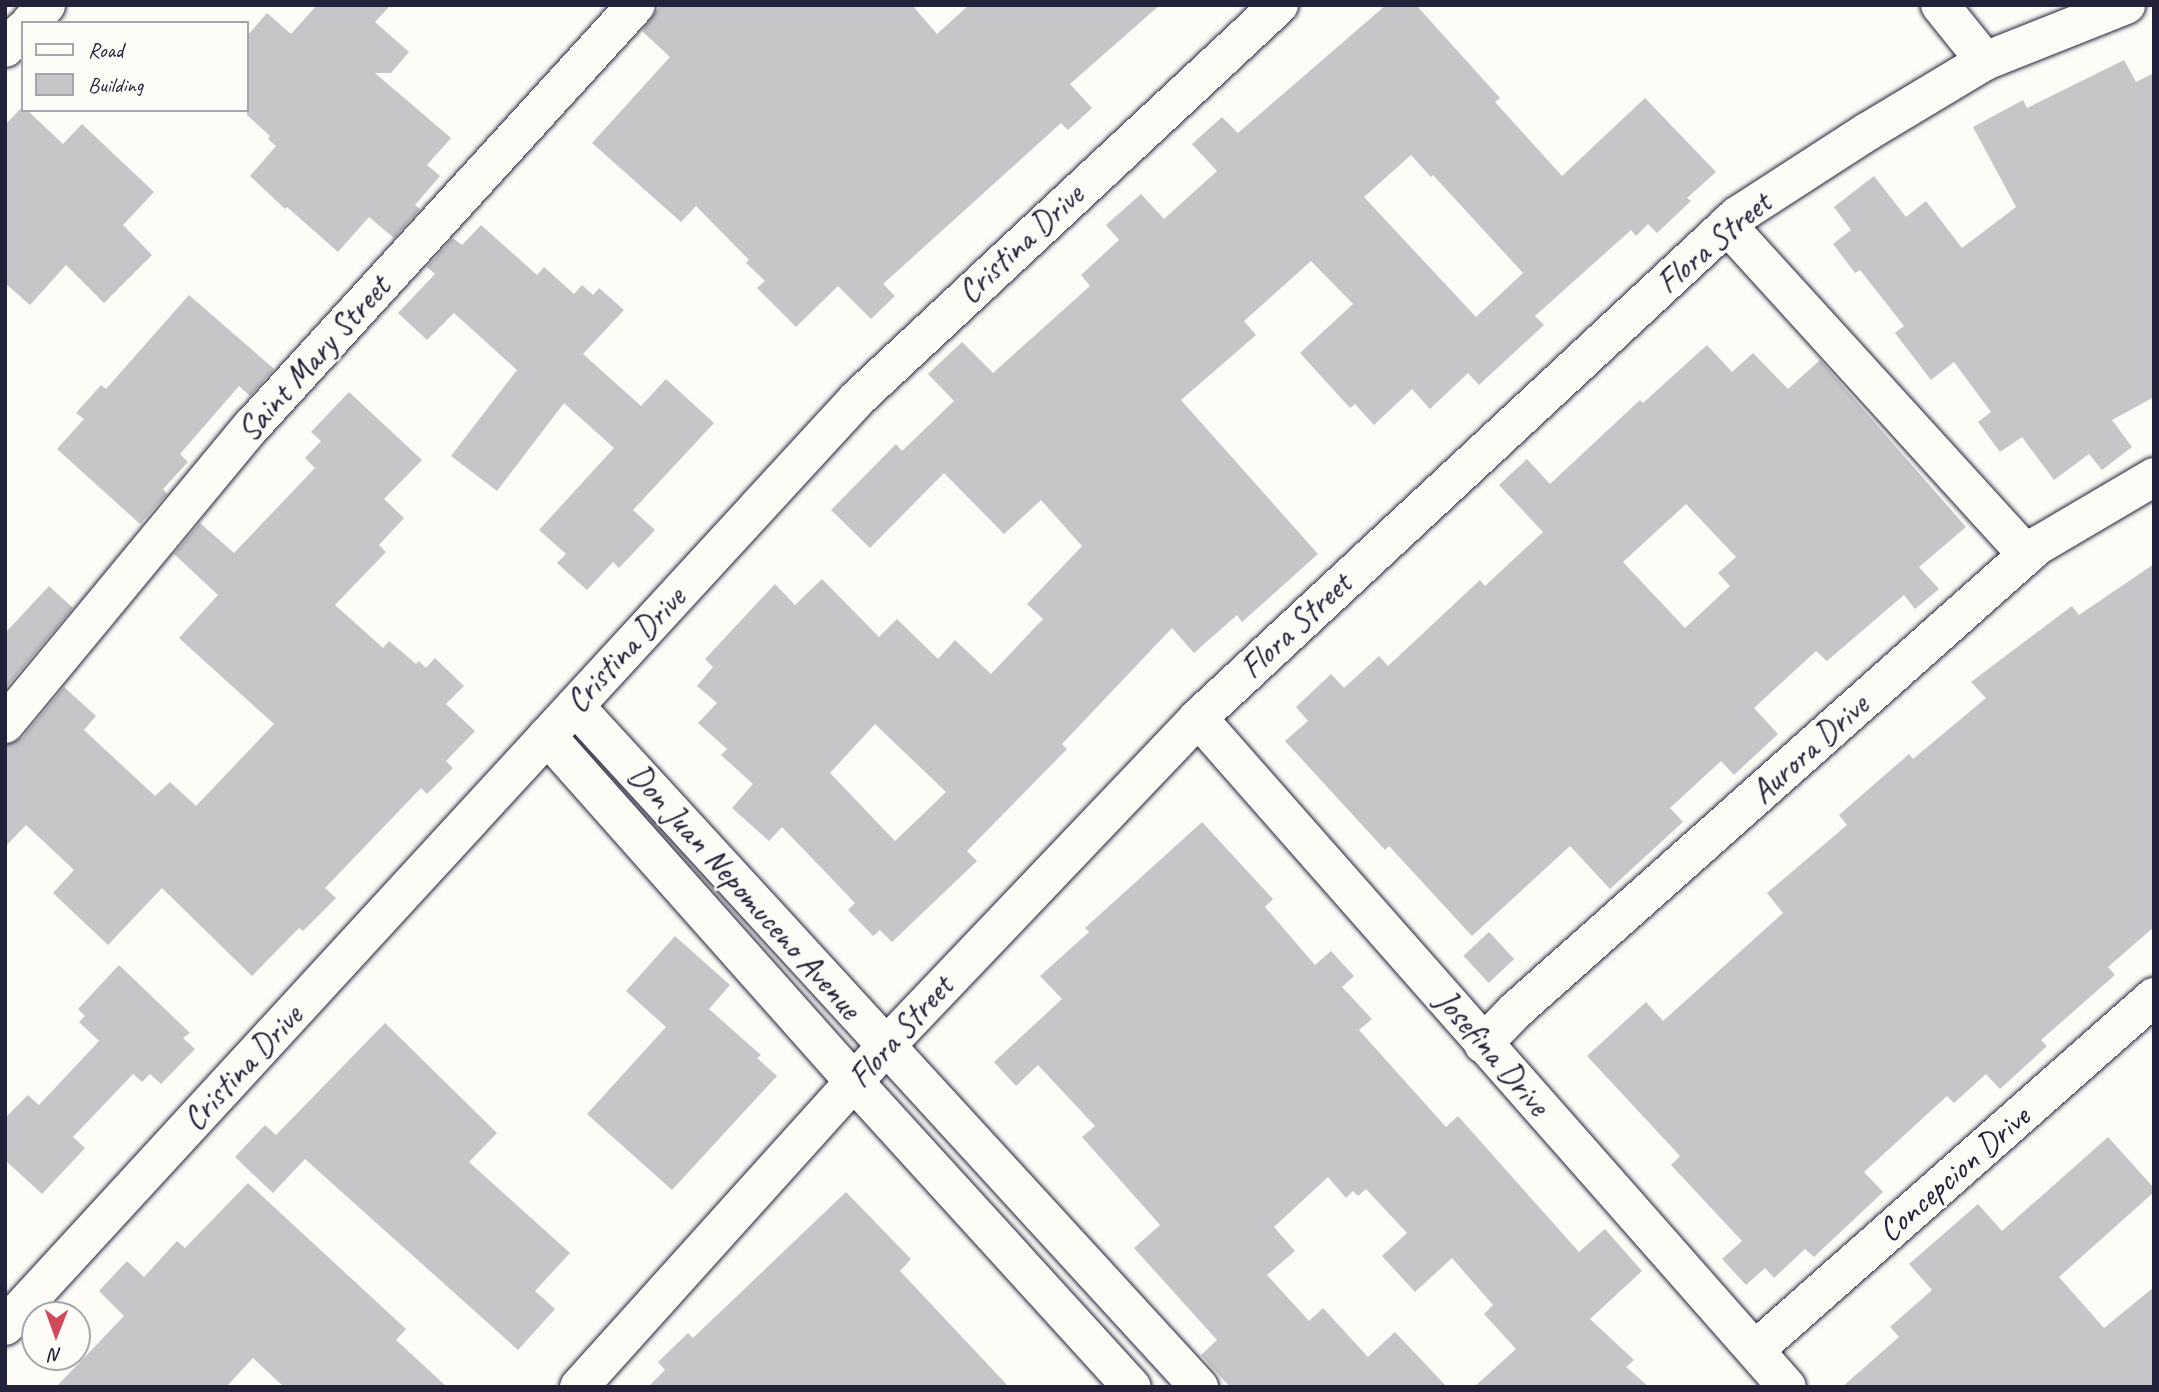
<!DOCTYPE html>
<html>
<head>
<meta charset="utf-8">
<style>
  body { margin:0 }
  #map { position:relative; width:2159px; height:1392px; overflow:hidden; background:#fdfcf7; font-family:Caveat,sans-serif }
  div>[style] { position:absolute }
  .building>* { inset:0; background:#c6c6c8; transform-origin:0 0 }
  .roads { filter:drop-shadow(0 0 2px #22223b) drop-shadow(0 0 2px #22223b) }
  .minor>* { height:38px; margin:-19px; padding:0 19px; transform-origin:19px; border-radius:19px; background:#fdfcf7 }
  span { translate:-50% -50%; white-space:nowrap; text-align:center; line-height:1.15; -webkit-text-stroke:5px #fdfcf7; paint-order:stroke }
  .street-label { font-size:33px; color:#22223b }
  .frame { position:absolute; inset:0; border:7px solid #22223b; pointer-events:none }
  .legend { position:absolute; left:21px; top:21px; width:228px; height:91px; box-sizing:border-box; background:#fdfcf7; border:2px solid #a5a5ac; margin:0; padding:9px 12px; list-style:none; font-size:21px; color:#22223b }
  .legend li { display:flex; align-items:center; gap:14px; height:35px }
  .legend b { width:35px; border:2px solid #a5a5ac }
  .north { position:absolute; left:21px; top:1301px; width:70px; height:70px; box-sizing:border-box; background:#fdfcf7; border:2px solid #a5a5ac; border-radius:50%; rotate:181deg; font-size:19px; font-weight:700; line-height:28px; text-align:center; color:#22223b }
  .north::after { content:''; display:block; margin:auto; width:24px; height:32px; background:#d1495b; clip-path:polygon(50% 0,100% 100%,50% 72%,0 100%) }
</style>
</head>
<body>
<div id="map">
  <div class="building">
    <div style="clip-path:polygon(317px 5px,391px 5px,375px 22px,409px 52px,391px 73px,375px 73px,451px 138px,427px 165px,440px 176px,415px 205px,420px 209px,394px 238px,369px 217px,338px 252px,287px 207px,285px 209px,250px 176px,276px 146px,268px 139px,270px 136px,247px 115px,247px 36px,267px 13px,291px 34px)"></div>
    <div style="clip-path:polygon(661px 5px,912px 5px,937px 34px,969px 5px,1160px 5px,1070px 84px,1092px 108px,1068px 130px,1061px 123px,883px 284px,895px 296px,871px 319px,838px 286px,796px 327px,757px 288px,765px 281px,746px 263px,749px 260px,696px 206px,681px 222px,592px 143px,670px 57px,642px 31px)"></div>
    <div style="clip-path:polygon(evenodd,1386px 5px,1416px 5px,1500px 98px,1495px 102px,1562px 176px,1645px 98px,1716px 172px,1687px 198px,1691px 201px,1657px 233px,1648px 224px,1636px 236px,1631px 230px,1535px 316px,1544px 325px,1479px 385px,1468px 373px,1430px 409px,1412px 389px,1374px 425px,1355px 404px,1350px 408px,1300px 353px,1353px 304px,1311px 261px,1244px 321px,1256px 335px,1181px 400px,1318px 554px,1242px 622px,1237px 615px,1194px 653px,1172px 628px,1062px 744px,1067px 749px,967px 851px,977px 861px,892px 942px,880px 930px,873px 936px,848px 910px,855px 903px,782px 827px,769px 841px,732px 808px,753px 784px,721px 755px,727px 749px,698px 723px,717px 703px,697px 686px,713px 667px,705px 659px,775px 584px,795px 605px,822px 579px,879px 637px,897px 619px,938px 659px,955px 640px,991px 674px,1043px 619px,1027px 604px,1082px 546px,1041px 500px,1004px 534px,944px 473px,870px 548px,831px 510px,896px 444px,902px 451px,954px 401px,928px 374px,962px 342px,993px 373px,1090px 286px,1081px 275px,1119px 240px,1106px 225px,1141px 194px,1164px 219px,1217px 171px,1192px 144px,1222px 117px,1238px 133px,1386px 5px,1411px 155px,1431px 177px,1433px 175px,1523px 273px,1476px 317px,1364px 197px,1411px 155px,1386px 5px,875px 724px,946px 792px,895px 841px,830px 773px,875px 724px)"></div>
    <div style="clip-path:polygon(2124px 60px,2136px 82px,2154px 73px,2154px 397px,2112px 420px,2132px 447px,2102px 470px,2089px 454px,2054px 480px,2022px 437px,2000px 452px,1978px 422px,1991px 412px,1954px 362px,1931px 380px,1895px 333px,1904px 326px,1860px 270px,1855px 273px,1833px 244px,1851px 230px,1834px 207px,1874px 176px,1906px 217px,1926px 201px,1962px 248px,2016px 207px,1973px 127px,2023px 100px,2027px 108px)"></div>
    <div style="clip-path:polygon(23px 106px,23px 110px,27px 110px,63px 144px,82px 124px,154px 192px,123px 225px,152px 255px,104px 303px,66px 265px,30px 305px,5px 283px,5px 125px)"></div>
    <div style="clip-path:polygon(481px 225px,537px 275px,544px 267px,574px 294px,582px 285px,593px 295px,599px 288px,624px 310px,583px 354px,641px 406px,666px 379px,714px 423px,633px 510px,655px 530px,619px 568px,613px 562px,587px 590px,557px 563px,566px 554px,539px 530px,614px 448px,564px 403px,497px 491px,451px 456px,517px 370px,454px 313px,427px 340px,398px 313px,435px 274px,427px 267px,453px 238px,462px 245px)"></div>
    <div style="clip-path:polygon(189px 295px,274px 369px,250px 396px,239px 386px,180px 454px,188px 462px,163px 489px,167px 494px,140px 524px,57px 449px,84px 419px,76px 413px,101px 385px,106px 389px)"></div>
    <div style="clip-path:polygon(evenodd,1707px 345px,1732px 372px,1753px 353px,1788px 389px,1820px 360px,1966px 527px,1919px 567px,1939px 589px,1915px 609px,1904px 595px,1827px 661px,1816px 651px,1754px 708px,1778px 734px,1734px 775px,1721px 761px,1670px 808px,1683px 822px,1610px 889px,1570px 846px,1472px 936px,1389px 846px,1385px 850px,1285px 741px,1308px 721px,1296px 707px,1331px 674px,1344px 688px,1379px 656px,1388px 666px,1480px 580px,1485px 586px,1543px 532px,1499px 485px,1527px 459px,1550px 484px,1640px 400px,1643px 403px,1707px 345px,1686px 504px,1736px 557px,1718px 573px,1730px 586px,1685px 628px,1623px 562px,1686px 504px)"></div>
    <div style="clip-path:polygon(349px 392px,422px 460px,384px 499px,404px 518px,379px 545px,386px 552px,335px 605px,383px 648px,389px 641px,416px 664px,419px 661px,426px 668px,435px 658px,464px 686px,446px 704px,475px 731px,446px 761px,453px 768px,427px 794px,421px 788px,325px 888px,336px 898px,303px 931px,299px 928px,252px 976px,162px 888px,108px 945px,53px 893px,74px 870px,26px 825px,5px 847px,5px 745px,22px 738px,64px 687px,96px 716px,84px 730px,155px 796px,170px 782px,196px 806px,274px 724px,179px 638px,218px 595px,174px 554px,200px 523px,234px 553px,315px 468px,305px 458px,321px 441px,311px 432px)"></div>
    <div style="clip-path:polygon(2154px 564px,2154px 927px,2108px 967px,2115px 975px,2041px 1040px,2047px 1046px,2000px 1089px,1986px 1074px,1954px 1103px,1947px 1096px,1864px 1172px,1883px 1192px,1814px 1257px,1805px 1249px,1774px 1278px,1765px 1268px,1746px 1285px,1722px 1259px,1742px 1241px,1671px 1165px,1680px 1156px,1587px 1056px,1646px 1002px,1663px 1021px,1783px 913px,1767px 893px,1847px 825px,1839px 815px,1909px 754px,1913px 759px,1986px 698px,1971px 682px,2072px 606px,2079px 615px)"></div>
    <div style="clip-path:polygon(49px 586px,73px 608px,5px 689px,5px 633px)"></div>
    <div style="clip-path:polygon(1202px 822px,1273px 899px,1265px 907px,1315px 965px,1331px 951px,1354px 976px,1342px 987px,1372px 1019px,1359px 1030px,1446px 1127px,1458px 1116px,1579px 1252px,1605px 1229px,1642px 1271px,1590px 1319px,1634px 1360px,1626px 1367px,1649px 1387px,1474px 1387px,1516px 1349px,1484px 1314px,1493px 1305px,1452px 1258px,1415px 1292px,1382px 1256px,1407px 1233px,1366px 1189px,1358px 1196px,1353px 1191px,1346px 1198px,1328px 1177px,1274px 1227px,1295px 1251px,1267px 1275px,1309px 1321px,1323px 1308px,1368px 1357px,1395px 1332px,1447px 1387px,1230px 1387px,1201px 1355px,1217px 1340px,1134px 1248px,1160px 1225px,1082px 1137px,1095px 1126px,1038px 1065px,1016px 1086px,994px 1062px,1062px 999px,1040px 976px,1089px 932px,1085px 928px)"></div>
    <div style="left:1489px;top:932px;width:37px;height:35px;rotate:47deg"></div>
    <div style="clip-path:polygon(675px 936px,730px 985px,709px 1009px,761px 1055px,757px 1058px,777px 1076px,672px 1190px,587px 1114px,666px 1027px,626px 991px)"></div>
    <div style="clip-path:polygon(119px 965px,190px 1033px,183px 1038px,195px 1049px,161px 1084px,150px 1074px,142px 1082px,133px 1074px,73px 1137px,85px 1148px,42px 1194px,5px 1160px,5px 1118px,28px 1095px,39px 1105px,99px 1041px,79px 1022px,85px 1016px,78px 1009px)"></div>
    <div style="clip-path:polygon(385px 1023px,497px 1133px,469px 1162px,570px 1253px,535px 1291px,555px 1309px,518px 1350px,305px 1159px,273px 1193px,235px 1157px,265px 1125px,276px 1135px)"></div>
    <div style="clip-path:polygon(2108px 1137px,2154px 1188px,2154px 1192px,2059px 1277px,2104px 1328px,2154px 1287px,2154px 1387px,1842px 1387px,1899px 1337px,1890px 1327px,1932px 1290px,1909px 1264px,1978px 1204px,2002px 1231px)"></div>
    <div style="clip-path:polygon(248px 1183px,406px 1329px,396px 1340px,447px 1387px,284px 1387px,253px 1358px,226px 1387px,56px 1387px,124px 1316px,99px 1291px,127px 1261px,144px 1277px,177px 1241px,185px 1248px)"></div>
    <div style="clip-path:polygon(846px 1192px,911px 1259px,900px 1271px,1009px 1387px,648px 1387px,665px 1370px,658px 1362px,688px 1333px,693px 1338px)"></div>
  </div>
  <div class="roads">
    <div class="minor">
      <div style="left:1940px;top:5px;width:72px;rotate:51.2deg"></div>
      <div style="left:30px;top:23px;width:24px;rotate:-48deg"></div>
      <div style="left:5px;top:48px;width:25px;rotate:-45deg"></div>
      <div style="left:1727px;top:225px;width:446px;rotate:47.7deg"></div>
      <div style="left:575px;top:706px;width:924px;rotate:47.5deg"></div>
      <div style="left:1198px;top:718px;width:891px;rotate:48.64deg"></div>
      <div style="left:5px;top:724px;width:386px;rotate:-50.4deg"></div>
      <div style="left:251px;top:427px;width:571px;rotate:-47.63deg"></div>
      <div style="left:547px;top:736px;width:464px;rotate:48.4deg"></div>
      <div style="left:855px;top:1083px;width:411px;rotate:47.7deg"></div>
      <div style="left:1483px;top:1044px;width:47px;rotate:-45.9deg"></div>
      <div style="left:1516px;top:1010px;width:698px;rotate:-41.69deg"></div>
      <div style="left:2037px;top:546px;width:136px;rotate:-30.5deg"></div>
      <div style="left:5px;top:1326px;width:1260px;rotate:-47.41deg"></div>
      <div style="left:858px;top:398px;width:576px;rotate:-43.03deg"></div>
      <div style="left:1755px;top:1350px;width:533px;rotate:-41.5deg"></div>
      <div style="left:579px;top:1387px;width:457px;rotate:-48deg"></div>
      <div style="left:885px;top:1047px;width:454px;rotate:-46.4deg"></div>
      <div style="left:1198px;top:718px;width:737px;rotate:-42.96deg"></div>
      <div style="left:1737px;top:216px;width:155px;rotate:-32.9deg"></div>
      <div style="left:1867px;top:132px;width:138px;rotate:-31deg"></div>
      <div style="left:1985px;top:61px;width:152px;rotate:-21.7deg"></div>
    </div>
  </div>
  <div class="street-label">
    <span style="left:1714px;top:243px;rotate:-40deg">Flora Street</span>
    <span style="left:1021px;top:244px;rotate:-43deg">Cristina Drive</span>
    <span style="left:314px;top:359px;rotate:-48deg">Saint Mary Street</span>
    <span style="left:1296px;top:626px;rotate:-43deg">Flora Street</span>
    <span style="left:626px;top:650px;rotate:-47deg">Cristina Drive</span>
    <span style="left:1810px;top:749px;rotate:-42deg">Aurora Drive</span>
    <span style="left:744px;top:892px;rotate:48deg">Don Juan Nepomuceno Avenue</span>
    <span style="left:901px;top:1032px;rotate:-48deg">Flora Street</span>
    <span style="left:1492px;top:1053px;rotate:49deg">Josefina Drive</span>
    <span style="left:243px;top:1068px;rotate:-47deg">Cristina Drive</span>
    <span style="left:1954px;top:1174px;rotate:-41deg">Concepcion Drive</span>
  </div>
  <div class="frame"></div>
  <ul class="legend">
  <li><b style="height:9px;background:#fdfcf7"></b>Road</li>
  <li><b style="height:19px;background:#c6c6c8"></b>Building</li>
  </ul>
  <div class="north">N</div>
</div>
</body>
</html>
